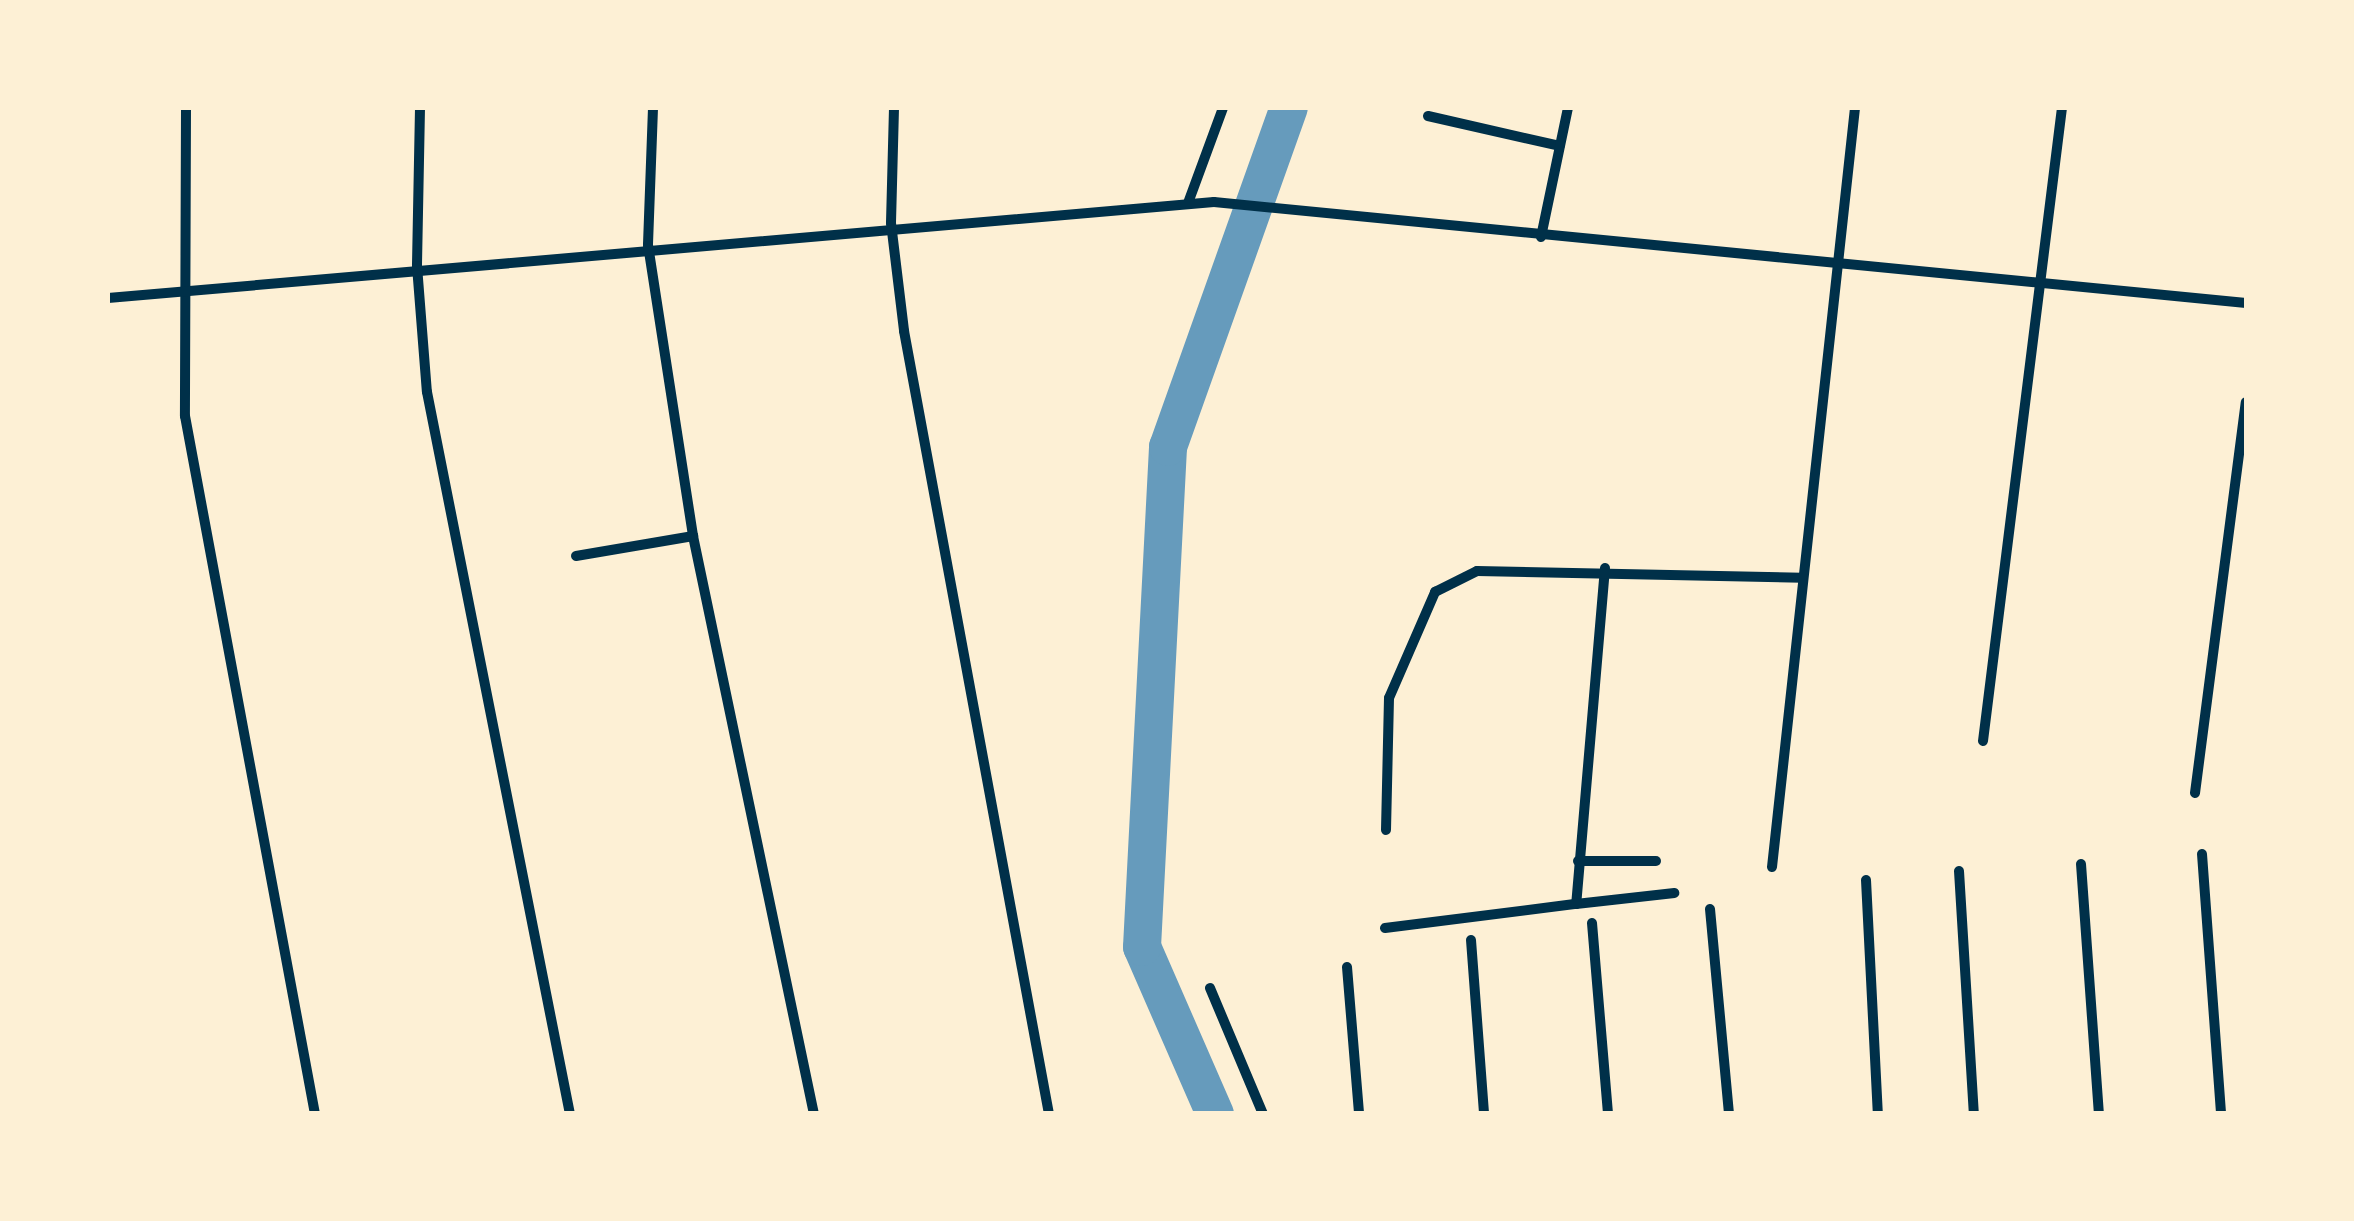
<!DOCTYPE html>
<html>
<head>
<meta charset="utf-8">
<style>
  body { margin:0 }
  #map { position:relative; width:2354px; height:1221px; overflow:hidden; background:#fdf0d5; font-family:Helvetica,sans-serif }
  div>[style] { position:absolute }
  .canal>* { height:38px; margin:-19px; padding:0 19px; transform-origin:19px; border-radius:19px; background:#669bbc }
  .minor>* { height:10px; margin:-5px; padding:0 5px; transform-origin:5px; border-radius:5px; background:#003049 }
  span { translate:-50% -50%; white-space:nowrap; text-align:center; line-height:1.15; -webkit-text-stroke:8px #fdf0d5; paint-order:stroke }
  .frame { position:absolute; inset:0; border:110px solid #fdf0d5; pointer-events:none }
</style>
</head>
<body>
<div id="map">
  <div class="canal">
    <div style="left:1215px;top:1114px;width:182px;rotate:-113.6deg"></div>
    <div style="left:1142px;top:947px;width:501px;rotate:-87.02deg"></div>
    <div style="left:1168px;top:447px;width:360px;rotate:-70.4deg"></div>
  </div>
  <div class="minor">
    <div style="left:186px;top:108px;width:308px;rotate:90.2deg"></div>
    <div style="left:185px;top:416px;width:710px;rotate:79.45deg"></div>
    <div style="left:420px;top:108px;width:158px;rotate:91.1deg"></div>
    <div style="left:417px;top:266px;width:126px;rotate:85.5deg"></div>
    <div style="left:427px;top:392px;width:736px;rotate:78.8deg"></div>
    <div style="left:653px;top:108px;width:137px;rotate:92.1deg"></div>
    <div style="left:648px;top:245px;width:294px;rotate:81.2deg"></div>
    <div style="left:693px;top:536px;width:591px;rotate:78.18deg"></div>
    <div style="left:894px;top:108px;width:115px;rotate:91.5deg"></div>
    <div style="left:891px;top:223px;width:109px;rotate:83.1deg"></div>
    <div style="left:904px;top:331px;width:796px;rotate:79.51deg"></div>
    <div style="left:1428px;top:116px;width:135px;rotate:12.8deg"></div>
    <div style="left:1188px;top:203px;width:101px;rotate:-69.8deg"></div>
    <div style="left:1541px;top:237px;width:132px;rotate:-78.2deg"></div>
    <div style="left:108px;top:298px;width:1110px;rotate:-4.96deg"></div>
    <div style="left:1214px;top:202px;width:1037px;rotate:5.59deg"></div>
    <div style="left:576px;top:556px;width:119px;rotate:-9.7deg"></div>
    <div style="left:1605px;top:568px;width:337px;rotate:94.9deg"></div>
    <div style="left:1576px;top:904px;width:99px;rotate:-6.4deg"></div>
    <div style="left:1983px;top:741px;width:638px;rotate:-82.89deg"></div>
    <div style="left:2195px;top:793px;width:394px;rotate:-82.6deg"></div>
    <div style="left:1386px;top:830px;width:132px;rotate:-88.7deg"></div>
    <div style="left:1389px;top:698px;width:116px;rotate:-66.5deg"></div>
    <div style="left:1435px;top:592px;width:47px;rotate:-26.6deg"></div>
    <div style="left:1477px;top:571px;width:325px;rotate:1.2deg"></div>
    <div style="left:2202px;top:854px;width:261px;rotate:85.8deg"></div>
    <div style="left:1578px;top:861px;width:78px"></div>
    <div style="left:2081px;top:864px;width:251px;rotate:85.9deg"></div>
    <div style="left:1772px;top:867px;width:764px;rotate:-83.76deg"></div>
    <div style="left:1959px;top:871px;width:243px;rotate:86.5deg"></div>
    <div style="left:1866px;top:880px;width:234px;rotate:87.1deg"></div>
    <div style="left:1710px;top:909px;width:206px;rotate:84.7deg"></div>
    <div style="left:1592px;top:923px;width:192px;rotate:85.2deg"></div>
    <div style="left:1385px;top:928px;width:193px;rotate:-7.2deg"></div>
    <div style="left:1471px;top:940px;width:174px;rotate:85.7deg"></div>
    <div style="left:1347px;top:967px;width:147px;rotate:85.3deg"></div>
    <div style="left:1210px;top:988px;width:137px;rotate:67.2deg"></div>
  </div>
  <div class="frame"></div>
</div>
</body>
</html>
